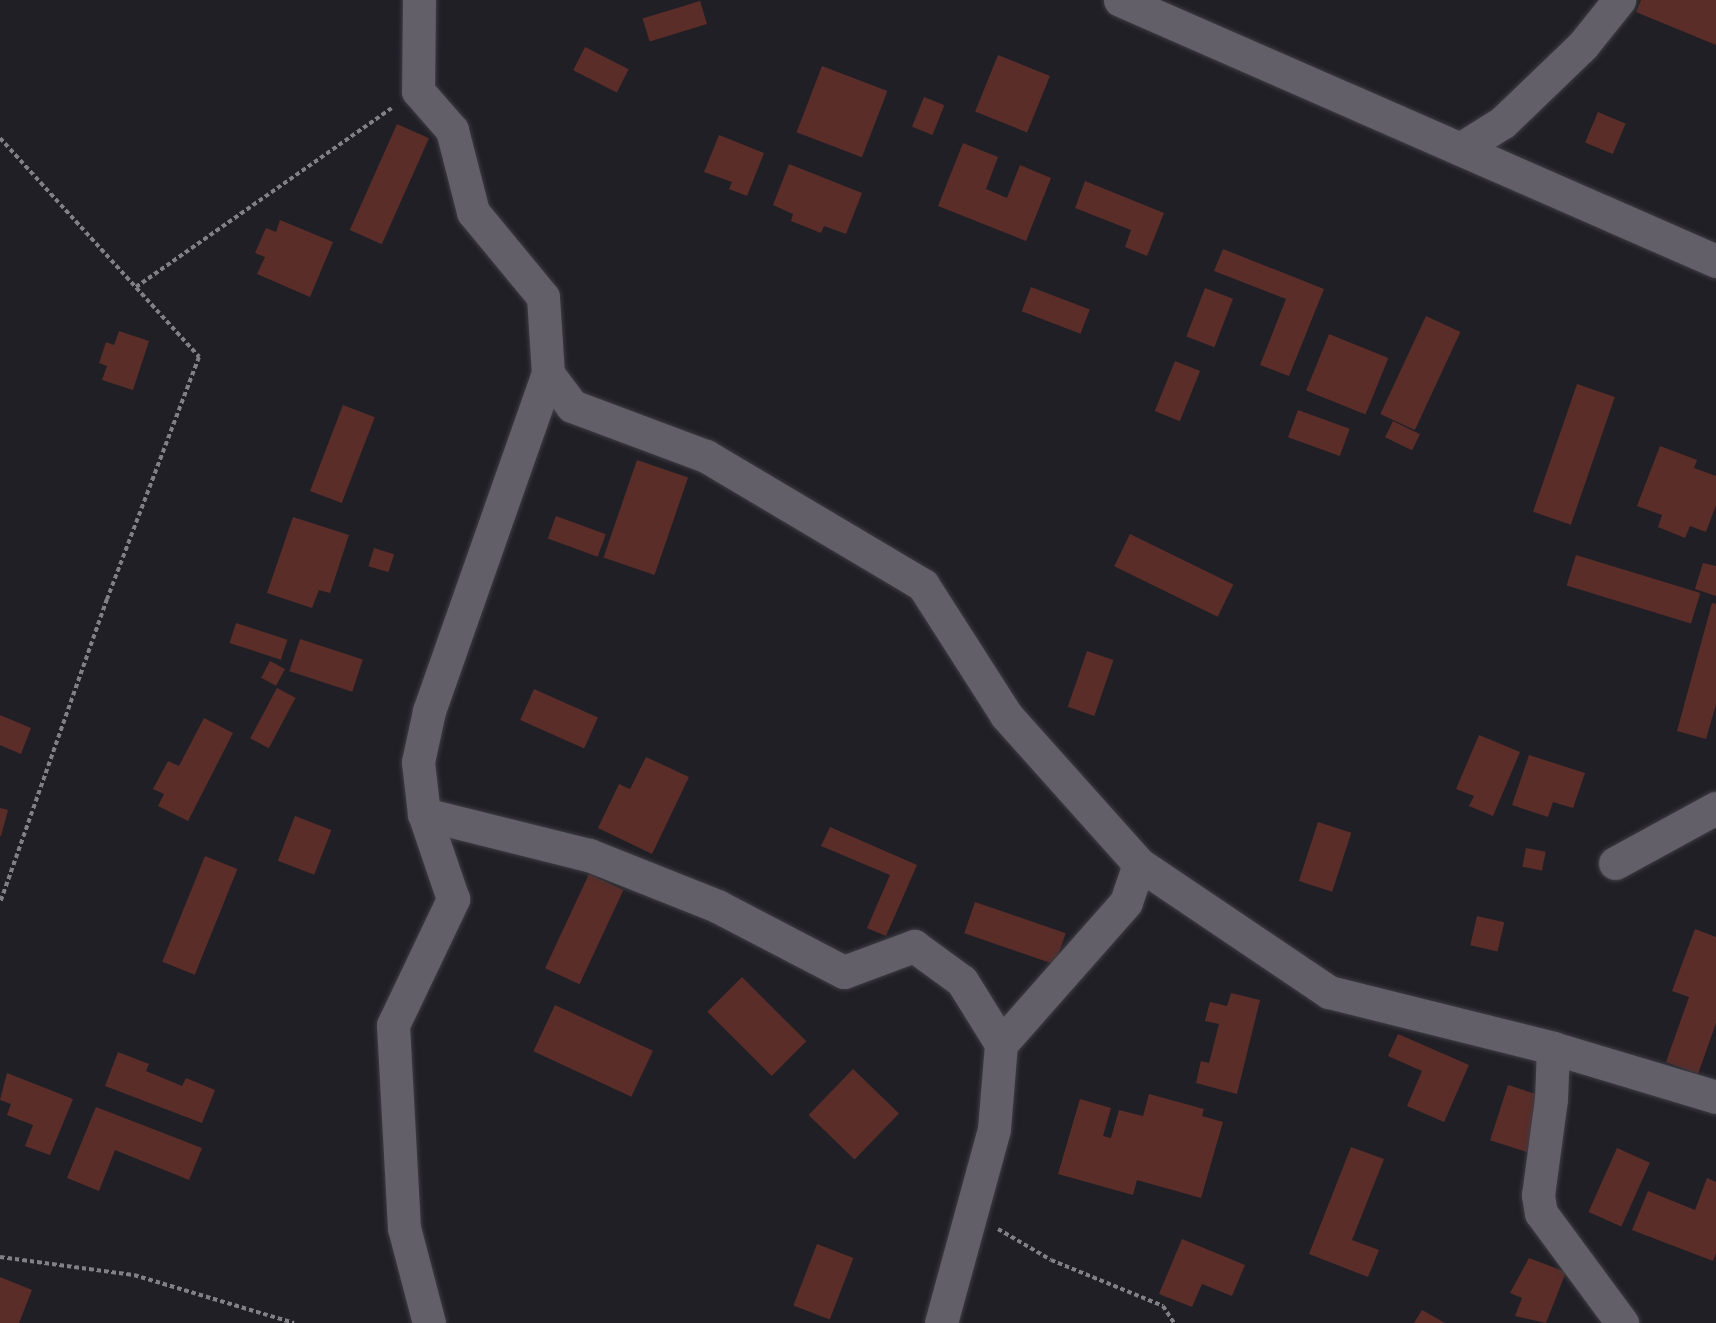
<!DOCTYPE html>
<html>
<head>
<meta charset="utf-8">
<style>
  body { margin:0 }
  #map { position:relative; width:1716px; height:1323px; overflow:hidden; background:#211f26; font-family:"Golos Text",sans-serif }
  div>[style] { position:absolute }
  .building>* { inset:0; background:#5a2d29; transform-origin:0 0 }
  .path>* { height:4px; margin-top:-2px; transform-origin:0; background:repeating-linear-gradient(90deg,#818086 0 4.5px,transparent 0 7.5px) }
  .roads { filter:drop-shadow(0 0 2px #3d3c42) drop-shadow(0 0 2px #3d3c42) }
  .minor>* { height:33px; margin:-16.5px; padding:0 16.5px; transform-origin:16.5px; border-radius:16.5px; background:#625f68 }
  span { translate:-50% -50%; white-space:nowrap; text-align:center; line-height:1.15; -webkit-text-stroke:4.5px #0a090c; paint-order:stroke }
</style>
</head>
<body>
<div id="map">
  <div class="building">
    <div style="clip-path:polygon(1641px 0,1716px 0,1716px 45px,1636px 12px)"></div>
    <div style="left:700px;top:1px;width:24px;height:60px;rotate:73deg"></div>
    <div style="left:585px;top:47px;width:49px;height:26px;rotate:27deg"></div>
    <div style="left:998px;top:55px;width:56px;height:61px;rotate:22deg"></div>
    <div style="left:822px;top:66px;width:70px;height:71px;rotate:21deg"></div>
    <div style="left:924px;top:97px;width:22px;height:32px;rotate:22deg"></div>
    <div style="left:1598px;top:112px;width:30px;height:33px;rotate:23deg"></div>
    <div style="left:397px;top:124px;width:35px;height:116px;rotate:24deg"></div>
    <div style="clip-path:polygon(719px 135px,764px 153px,747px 196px,729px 189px,732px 182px,704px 172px)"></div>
    <div style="clip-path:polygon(963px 143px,998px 157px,986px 189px,1007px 198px,1020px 165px,1051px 178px,1026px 241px,938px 206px)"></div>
    <div style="clip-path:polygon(789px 164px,862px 193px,846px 234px,824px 226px,821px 233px,791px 221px,793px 214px,773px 205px)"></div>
    <div style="clip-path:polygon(1085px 181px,1164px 213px,1147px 256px,1125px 247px,1131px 230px,1075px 208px)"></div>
    <div style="clip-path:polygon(280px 220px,333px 242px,310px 297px,257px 274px,265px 257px,255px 253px,266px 228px,276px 232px)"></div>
    <div style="clip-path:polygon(1223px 249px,1324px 289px,1289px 376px,1260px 365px,1286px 299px,1214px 271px)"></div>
    <div style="left:1031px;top:287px;width:63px;height:26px;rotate:21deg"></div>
    <div style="left:1205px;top:288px;width:30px;height:52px;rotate:21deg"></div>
    <div style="left:1426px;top:316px;width:38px;height:108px;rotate:25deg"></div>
    <div style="clip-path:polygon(119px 331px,149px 341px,133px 390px,102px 380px,107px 366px,99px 363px,106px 342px,114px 345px)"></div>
    <div style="left:1329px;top:334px;width:64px;height:61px;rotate:22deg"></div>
    <div style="left:1175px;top:361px;width:27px;height:54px;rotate:22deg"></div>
    <div style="left:1577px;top:384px;width:40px;height:135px;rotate:19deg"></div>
    <div style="left:343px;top:405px;width:34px;height:92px;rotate:21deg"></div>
    <div style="left:1298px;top:410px;width:55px;height:29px;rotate:20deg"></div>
    <div style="left:1393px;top:421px;width:30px;height:18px;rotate:26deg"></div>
    <div style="clip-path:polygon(1660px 446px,1697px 460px,1694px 468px,1716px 476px,1716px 505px,1706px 532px,1690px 526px,1685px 538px,1658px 527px,1662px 515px,1637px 506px)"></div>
    <div style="left:637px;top:460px;width:54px;height:103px;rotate:19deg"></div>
    <div style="left:556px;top:516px;width:53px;height:24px;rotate:20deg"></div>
    <div style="clip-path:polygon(293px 517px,349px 535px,330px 593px,319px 590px,312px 608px,267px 593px)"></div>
    <div style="left:1130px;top:534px;width:115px;height:36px;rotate:26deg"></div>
    <div style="left:374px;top:548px;width:21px;height:19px;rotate:17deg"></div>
    <div style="left:1576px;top:555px;width:130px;height:32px;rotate:17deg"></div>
    <div style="clip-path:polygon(1703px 563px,1716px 566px,1716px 596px,1695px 589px)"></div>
    <div style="clip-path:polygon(1712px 603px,1716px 604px,1716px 704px,1706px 739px,1677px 731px)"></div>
    <div style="left:236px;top:623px;width:54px;height:21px;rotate:18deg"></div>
    <div style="left:300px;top:639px;width:66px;height:34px;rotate:18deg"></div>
    <div style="left:1087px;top:651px;width:28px;height:59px;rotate:19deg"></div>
    <div style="left:270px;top:661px;width:17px;height:19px;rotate:28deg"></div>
    <div style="left:277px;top:688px;width:21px;height:57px;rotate:28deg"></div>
    <div style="left:534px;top:689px;width:70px;height:34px;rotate:24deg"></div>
    <div style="clip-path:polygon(0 715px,31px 728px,21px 754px,0 745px)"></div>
    <div style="clip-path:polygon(204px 718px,233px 733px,188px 821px,158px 806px,164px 794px,153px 789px,168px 761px,179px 766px)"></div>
    <div style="clip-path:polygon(1479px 735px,1520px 752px,1493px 816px,1469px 806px,1474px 796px,1456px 789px)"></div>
    <div style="clip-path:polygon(1529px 755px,1585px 773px,1573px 808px,1553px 802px,1548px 817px,1512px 805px)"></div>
    <div style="clip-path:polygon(646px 757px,689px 777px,652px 854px,598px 828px,619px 784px,630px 789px)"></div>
    <div style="clip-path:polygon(0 808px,8px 810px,1px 836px,0 836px)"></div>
    <div style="left:295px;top:816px;width:39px;height:48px;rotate:21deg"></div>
    <div style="left:1318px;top:822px;width:35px;height:62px;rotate:18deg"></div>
    <div style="clip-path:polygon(830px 827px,917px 865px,886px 936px,867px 928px,890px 875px,821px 846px)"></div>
    <div style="left:1526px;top:848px;width:20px;height:19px;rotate:11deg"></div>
    <div style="left:205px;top:856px;width:35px;height:114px;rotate:22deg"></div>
    <div style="left:589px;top:874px;width:38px;height:104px;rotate:25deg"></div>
    <div style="left:975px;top:902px;width:96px;height:33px;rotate:19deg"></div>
    <div style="left:1477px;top:916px;width:28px;height:30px;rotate:13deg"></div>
    <div style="clip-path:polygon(1695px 929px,1716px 937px,1716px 1023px,1698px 1074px,1666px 1062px,1689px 997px,1672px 991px)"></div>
    <div style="left:742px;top:977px;width:91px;height:49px;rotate:45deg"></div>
    <div style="clip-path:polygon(1231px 993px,1260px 1000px,1237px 1094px,1196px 1083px,1201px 1061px,1209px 1063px,1219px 1024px,1205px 1021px,1210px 1002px,1227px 1006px)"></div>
    <div style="left:555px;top:1005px;width:108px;height:51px;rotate:25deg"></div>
    <div style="clip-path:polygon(1398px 1034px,1469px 1065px,1444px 1122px,1407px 1106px,1422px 1071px,1388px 1056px)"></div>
    <div style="clip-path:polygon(118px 1052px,149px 1064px,146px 1071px,182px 1086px,186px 1078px,215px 1090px,202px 1123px,105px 1086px)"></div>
    <div style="left:853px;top:1069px;width:64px;height:64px;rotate:44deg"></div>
    <div style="clip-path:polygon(7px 1073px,73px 1099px,50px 1155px,25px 1146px,33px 1125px,7px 1115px,11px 1104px,0 1100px)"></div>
    <div style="left:1508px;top:1085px;width:42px;height:58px;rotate:18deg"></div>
    <div style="clip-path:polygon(1149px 1094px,1204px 1109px,1202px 1116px,1223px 1122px,1201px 1198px,1137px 1180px,1133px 1195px,1058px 1174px,1080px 1099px,1111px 1108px,1103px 1136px,1111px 1138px,1119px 1110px,1143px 1116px)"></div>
    <div style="clip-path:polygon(96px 1107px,202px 1148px,189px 1180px,115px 1150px,99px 1191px,67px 1178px)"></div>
    <div style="clip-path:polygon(1351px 1147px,1384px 1159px,1352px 1240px,1379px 1250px,1368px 1277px,1309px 1254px)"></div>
    <div style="left:1617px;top:1148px;width:36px;height:70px;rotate:24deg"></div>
    <div style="clip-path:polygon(1707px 1178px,1716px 1182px,1716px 1253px,1713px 1261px,1632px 1230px,1648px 1191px,1695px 1210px)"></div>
    <div style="clip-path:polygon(1182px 1239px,1245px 1265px,1232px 1296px,1202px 1284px,1192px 1307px,1159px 1294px)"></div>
    <div style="left:817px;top:1244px;width:39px;height:66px;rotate:21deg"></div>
    <div style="clip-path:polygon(1529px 1258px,1566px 1272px,1546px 1323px,1515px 1316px,1522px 1298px,1510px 1293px)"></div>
    <div style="clip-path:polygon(0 1277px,32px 1290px,19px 1323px,0 1323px)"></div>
    <div style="clip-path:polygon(1422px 1310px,1445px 1323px,1414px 1323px)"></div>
  </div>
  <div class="path">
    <div style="left:0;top:138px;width:296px;rotate:47.7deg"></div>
    <div style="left:199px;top:357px;width:259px;rotate:110.8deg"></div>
    <div style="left:107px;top:599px;width:322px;rotate:109.4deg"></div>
    <div style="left:136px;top:287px;width:312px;rotate:-35deg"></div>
    <div style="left:998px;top:1229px;width:61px;rotate:30.3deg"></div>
    <div style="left:1051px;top:1260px;width:121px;rotate:22.3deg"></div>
    <div style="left:1163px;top:1306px;width:20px;rotate:57deg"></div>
    <div style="left:0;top:1257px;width:135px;rotate:7.7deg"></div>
    <div style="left:134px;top:1275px;width:167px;rotate:16.7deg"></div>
  </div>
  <div class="roads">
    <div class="minor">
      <div style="left:419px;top:0;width:91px;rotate:90.6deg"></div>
      <div style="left:418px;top:91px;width:52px;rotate:48.9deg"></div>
      <div style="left:452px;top:130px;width:85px;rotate:75.6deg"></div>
      <div style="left:473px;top:212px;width:110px;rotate:50.5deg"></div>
      <div style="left:543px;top:297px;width:77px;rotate:86.3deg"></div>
      <div style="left:548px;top:374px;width:40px;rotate:53deg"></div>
      <div style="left:572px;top:406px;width:143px;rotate:20.5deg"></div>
      <div style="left:706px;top:456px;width:252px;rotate:30.7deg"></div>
      <div style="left:923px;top:585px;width:154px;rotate:57.4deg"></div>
      <div style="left:1006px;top:715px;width:200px;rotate:48.2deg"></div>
      <div style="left:1139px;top:864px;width:229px;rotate:34deg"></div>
      <div style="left:1329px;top:992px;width:231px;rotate:14deg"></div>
      <div style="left:1553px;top:1048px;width:170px;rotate:16.7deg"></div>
      <div style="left:1120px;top:0;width:651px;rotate:23.65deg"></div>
      <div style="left:1460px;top:149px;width:51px;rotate:-32.1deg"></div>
      <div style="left:1503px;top:122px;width:111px;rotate:-43.9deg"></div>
      <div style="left:1583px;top:45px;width:58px;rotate:-51.3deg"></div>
      <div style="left:424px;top:814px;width:170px;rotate:14deg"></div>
      <div style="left:589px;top:855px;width:138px;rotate:21.7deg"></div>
      <div style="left:717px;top:906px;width:143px;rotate:27.5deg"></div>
      <div style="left:844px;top:972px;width:75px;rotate:-20.4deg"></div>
      <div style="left:914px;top:946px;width:59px;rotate:36.1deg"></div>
      <div style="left:962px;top:981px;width:74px;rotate:58.2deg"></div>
      <div style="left:1615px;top:863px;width:115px;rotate:-28.6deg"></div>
      <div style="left:1553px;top:1048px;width:51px;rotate:92.2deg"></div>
      <div style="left:1551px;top:1099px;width:97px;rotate:97.7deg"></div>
      <div style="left:1538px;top:1195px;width:18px;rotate:81deg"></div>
      <div style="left:1541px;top:1213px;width:137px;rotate:53.6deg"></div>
      <div style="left:429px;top:1323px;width:98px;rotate:-104.7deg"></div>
      <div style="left:404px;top:1228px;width:203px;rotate:-93.1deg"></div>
      <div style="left:393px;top:1025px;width:140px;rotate:-64.5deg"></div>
      <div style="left:453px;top:899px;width:90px;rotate:-108.8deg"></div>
      <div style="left:424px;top:814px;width:52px;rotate:-96.6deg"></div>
      <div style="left:418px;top:762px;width:52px;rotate:-77.8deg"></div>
      <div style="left:429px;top:711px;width:357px;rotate:-70.6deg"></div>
      <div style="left:941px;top:1323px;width:201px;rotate:-74.7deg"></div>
      <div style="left:994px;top:1129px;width:85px;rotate:-85.3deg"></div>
      <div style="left:1001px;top:1044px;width:189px;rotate:-48.6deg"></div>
      <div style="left:1126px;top:902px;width:40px;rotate:-71.1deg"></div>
    </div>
  </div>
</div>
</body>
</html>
